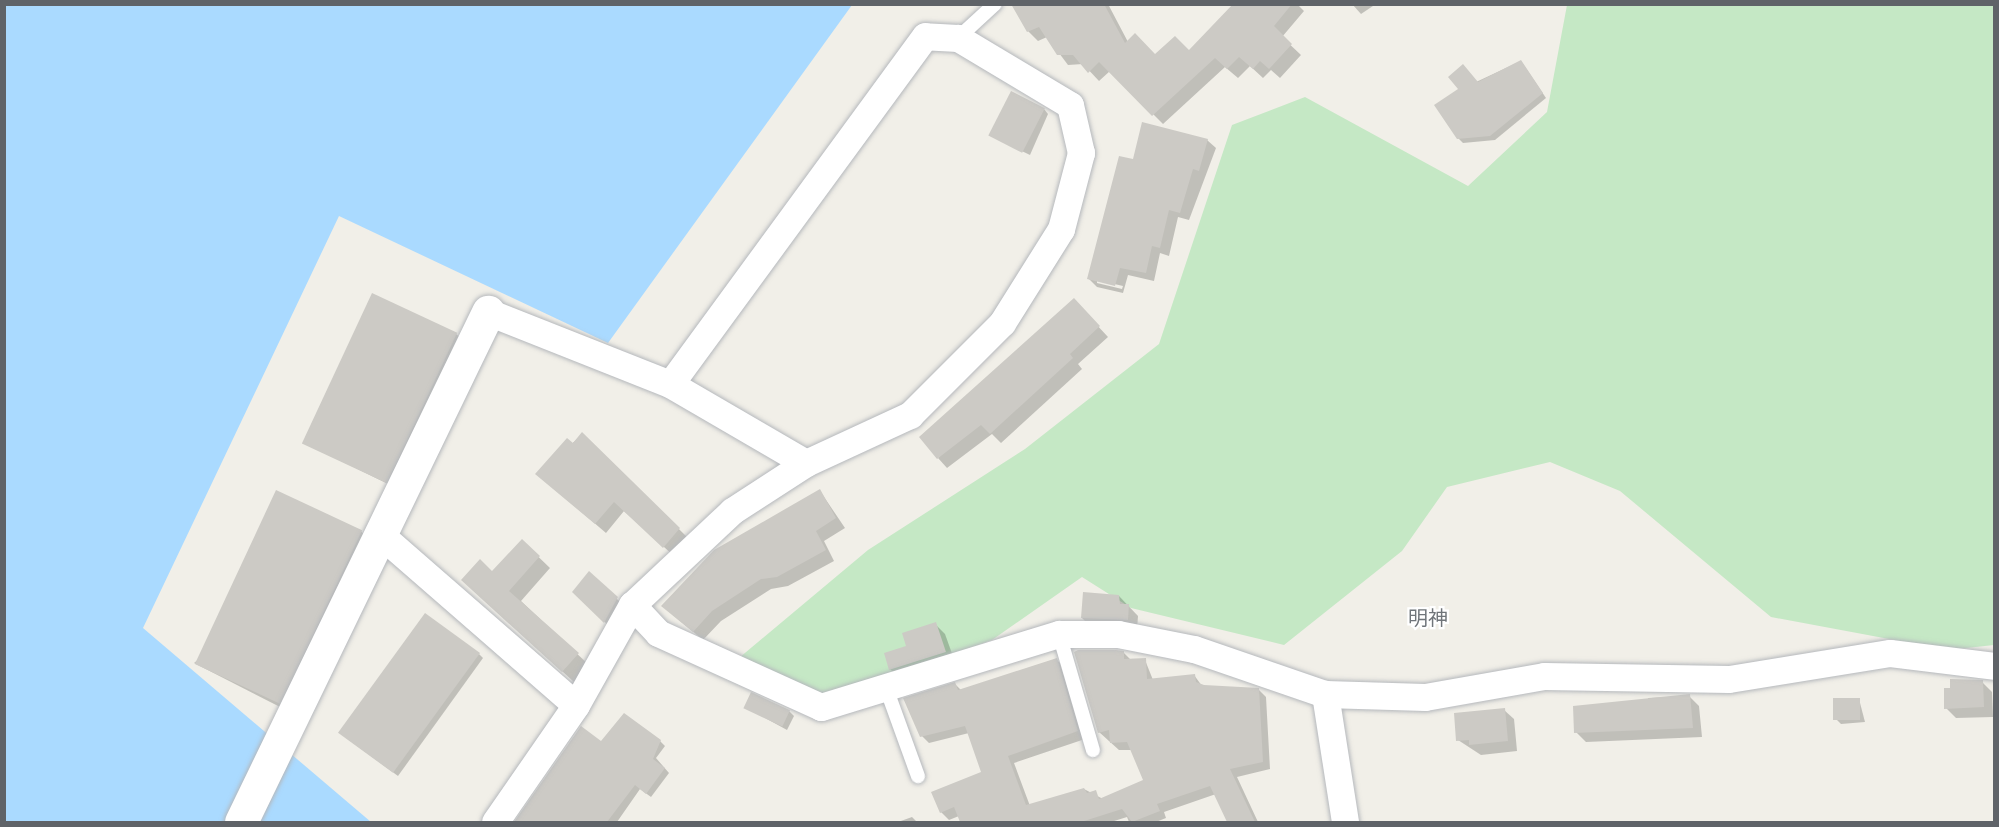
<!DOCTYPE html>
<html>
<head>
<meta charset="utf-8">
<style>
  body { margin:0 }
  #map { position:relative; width:1999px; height:827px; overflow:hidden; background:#f1efe8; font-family:Helvetica,"Noto Sans JP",sans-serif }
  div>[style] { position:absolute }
  .green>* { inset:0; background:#c5e8c5 }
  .water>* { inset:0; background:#aadaff }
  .shadow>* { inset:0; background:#0003 }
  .building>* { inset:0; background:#cccac5; transform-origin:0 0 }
  .roads { filter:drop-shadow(0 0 2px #b5b8bc) drop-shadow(0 0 2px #b5b8bc) }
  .lane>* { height:14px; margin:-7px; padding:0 7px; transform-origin:7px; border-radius:7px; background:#fff }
  .street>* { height:27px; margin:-13.5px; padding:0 13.5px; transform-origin:13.5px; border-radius:13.5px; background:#fff }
  .secondary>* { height:33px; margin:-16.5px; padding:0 16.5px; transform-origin:16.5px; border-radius:16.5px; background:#fff }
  span { translate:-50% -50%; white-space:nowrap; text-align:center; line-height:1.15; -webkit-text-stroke:4.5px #fff; paint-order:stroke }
  .neighbourhood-label { font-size:20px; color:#70757a }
  .frame { position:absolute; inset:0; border:6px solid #5f6368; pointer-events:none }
</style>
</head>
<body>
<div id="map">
  <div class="green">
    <div style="clip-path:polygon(1567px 5px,1994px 5px,1994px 645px,1948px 650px,1771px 617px,1620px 491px,1550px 462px,1447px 487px,1402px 551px,1284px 645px,1131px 608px,1082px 577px,992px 640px,824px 700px,727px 668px,868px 550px,1025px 449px,1159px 344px,1232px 125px,1305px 97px,1468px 186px,1547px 112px)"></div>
  </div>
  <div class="water">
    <div style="clip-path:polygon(5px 5px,852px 5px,608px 343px,339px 216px,143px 628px,371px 822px,5px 822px)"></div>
  </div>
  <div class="shadow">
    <div style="clip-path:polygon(1025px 4px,1108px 4px,1128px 42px,1156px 56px,1189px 52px,1235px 4px,1297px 4px,1304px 11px,1282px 37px,1301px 55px,1280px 78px,1271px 70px,1263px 78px,1250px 66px,1238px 78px,1225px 67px,1163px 124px,1110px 71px,1099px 81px,1083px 64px,1068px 65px,1047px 37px,1038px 41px,1028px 31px)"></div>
    <div style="clip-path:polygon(1352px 4px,1376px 4px,1361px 14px)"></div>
    <div style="clip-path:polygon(1521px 61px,1546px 98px,1495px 140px,1463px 143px,1458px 138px,1461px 89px)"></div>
    <div style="clip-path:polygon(1044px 109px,1048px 114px,1030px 155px,993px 137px)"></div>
    <div style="clip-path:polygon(evenodd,1207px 140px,1216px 148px,1189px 220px,1178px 217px,1169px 256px,1160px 253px,1154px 281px,1128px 275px,1123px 293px,1097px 287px,1089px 279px,1207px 140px,1097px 280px,1123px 286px,1122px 289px,1097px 283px,1097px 280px)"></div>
    <div style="clip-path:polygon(1083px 310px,1108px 337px,1078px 364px,1082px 369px,1001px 443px,992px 434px,947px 468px,938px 458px)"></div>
    <div style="clip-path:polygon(456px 334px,461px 338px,390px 485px,303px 442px)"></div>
    <div style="clip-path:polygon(583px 434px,689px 539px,674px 556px,624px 511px,606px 533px,537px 474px)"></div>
    <div style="clip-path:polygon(820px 491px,845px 528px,824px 541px,834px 561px,788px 586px,771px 589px,721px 621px,703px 640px,673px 615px)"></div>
    <div style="clip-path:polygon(361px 531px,365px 536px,282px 708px,194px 663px)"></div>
    <div style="clip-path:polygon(522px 541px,550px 568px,521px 601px,589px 665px,574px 682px,474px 591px)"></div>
    <div style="clip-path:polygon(589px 574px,627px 608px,614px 631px,574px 592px)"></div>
    <div style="clip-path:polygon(1119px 596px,1138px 616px,1137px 629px,1092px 628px,1082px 618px)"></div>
    <div style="clip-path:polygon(935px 624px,945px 634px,955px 662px,900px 679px,890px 669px)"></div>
    <div style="clip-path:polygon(1124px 653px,1131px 660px,1145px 660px,1153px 680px,1194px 675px,1202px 686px,1258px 689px,1266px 697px,1270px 769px,1237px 777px,1258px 822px,1229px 822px,1216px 794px,1164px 812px,1166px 818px,1156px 822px,1129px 822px,1127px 817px,1111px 822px,961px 822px,959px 816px,949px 820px,941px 812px,983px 773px,969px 733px,929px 743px,922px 736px,955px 684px,961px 690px,1056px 659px,1064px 667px,1085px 739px,1014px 763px,1030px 806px,1084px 789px,1103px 799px,1145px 781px,1132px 750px,1119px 750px,1099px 732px)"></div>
    <div style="clip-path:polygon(479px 654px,483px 658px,398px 776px,345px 737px)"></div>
    <div style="clip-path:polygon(1982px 682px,1992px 692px,1993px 717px,1956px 718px,1946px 708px)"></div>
    <div style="clip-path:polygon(1689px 696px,1699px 706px,1702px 737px,1586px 742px,1576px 732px,1649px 703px,1648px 698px)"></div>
    <div style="clip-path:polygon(1859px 699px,1865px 722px,1841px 724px,1836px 719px)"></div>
    <div style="clip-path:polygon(745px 707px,789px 711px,794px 716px,787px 730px)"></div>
    <div style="clip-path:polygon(1504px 710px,1514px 719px,1517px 751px,1481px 755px,1458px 740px)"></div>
    <div style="clip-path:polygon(581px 728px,601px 743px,660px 741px,665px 746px,656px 758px,669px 773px,651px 797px,640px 789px,617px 822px,517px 822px)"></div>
    <div style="clip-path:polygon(912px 817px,917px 822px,898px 822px)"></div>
  </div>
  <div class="building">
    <div style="clip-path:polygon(1011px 4px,1104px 4px,1125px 43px,1135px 33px,1155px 54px,1175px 36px,1189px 50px,1233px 4px,1292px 4px,1274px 26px,1292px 44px,1269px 69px,1260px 61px,1253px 69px,1239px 57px,1227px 69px,1215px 58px,1152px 116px,1099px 62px,1088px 73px,1073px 55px,1057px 55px,1039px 27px,1027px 32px)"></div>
    <div style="clip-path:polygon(1521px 60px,1543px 93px,1490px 136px,1457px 139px,1434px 105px,1458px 89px,1448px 77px,1463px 64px,1478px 82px)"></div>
    <div style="left:1011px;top:91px;width:38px;height:50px;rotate:27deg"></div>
    <div style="clip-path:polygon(1142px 122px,1208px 139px,1199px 171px,1193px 169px,1180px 213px,1169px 210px,1160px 248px,1152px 246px,1146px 273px,1120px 268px,1115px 286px,1087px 279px,1119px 156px,1133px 159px)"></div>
    <div style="left:372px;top:293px;width:94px;height:166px;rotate:25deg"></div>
    <div style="clip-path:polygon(1074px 298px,1100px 326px,1070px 354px,1073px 358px,990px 434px,981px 425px,937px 459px,919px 437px)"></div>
    <div style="clip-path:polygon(582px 432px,680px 528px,663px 548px,614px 502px,595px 524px,535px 474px,567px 438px,573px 443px)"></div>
    <div style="clip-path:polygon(820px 489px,836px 518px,816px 531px,826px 550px,777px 577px,761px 579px,712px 611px,693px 632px,661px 606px,714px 550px)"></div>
    <div style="left:276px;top:490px;width:95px;height:192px;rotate:25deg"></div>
    <div style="clip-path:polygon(522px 539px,540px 556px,509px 591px,579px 653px,562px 672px,461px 580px,480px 559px,492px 571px)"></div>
    <div style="clip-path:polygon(589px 571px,618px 597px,604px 623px,572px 592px)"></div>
    <div style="clip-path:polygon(1083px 592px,1119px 595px,1120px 604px,1129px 604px,1128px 620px,1081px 618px)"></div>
    <div style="left:425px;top:613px;width:68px;height:148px;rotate:36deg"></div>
    <div style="clip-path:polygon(936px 622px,946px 652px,889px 670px,884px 653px,906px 646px,902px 633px)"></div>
    <div style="clip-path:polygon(1078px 650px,1116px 650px,1124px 651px,1124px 659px,1146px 658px,1147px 679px,1195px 674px,1196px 682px,1204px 685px,1259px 688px,1263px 762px,1230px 769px,1255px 822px,1227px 822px,1210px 786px,1157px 804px,1160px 811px,1132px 822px,1122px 809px,1081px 822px,960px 822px,954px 807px,940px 813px,931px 792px,981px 772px,965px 726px,920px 737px,903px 698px,955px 682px,958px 690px,1057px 658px,1078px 731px,1008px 756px,1026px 805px,1084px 788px,1087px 793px,1096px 790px,1099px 799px,1143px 780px,1127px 742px,1110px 743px,1109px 730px,1098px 733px,1074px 652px)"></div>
    <div style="clip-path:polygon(1950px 679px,1983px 680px,1984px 707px,1944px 709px,1944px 688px,1950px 688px)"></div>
    <div style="left:751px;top:692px;width:43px;height:18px;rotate:25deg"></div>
    <div style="clip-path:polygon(1690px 694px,1693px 728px,1574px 733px,1573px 706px)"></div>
    <div style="left:1833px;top:698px;width:27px;height:22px"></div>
    <div style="clip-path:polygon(1505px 708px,1508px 741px,1469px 745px,1469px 740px,1456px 741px,1454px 713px)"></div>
    <div style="clip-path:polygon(624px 713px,661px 740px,653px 759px,665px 768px,646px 794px,635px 785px,607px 822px,514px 822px,581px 726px,601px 741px)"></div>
  </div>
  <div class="roads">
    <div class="lane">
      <div style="left:958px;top:38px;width:50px;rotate:-42.6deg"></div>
      <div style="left:1059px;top:634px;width:121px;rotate:73.7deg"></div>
      <div style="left:885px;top:685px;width:97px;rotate:70.1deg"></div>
    </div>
    <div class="street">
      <div style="left:488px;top:312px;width:196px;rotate:21.6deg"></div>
      <div style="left:670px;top:384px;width:157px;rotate:30.2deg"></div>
      <div style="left:382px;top:536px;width:257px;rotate:41.1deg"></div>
      <div style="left:632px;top:605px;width:38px;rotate:47deg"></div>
      <div style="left:658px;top:633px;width:179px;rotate:24.4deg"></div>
      <div style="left:821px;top:707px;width:249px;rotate:-17.1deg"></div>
      <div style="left:1059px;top:634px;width:59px"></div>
      <div style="left:1118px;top:634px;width:77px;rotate:11.2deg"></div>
      <div style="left:1194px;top:649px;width:139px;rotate:19deg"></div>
      <div style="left:1325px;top:694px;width:100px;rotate:1.7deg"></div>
      <div style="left:1425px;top:697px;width:121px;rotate:-10deg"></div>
      <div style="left:1544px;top:676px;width:185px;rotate:0.9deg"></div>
      <div style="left:1729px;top:679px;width:163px;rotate:-9.2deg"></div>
      <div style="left:1890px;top:653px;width:105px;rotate:7.1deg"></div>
      <div style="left:1325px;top:694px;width:130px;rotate:81.1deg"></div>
      <div style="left:495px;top:822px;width:142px;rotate:-55.3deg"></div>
      <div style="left:576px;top:705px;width:115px;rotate:-60.8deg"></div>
      <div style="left:632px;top:605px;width:137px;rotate:-43.2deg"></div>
      <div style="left:732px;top:511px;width:88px;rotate:-33deg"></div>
      <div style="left:806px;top:463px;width:115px;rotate:-24.8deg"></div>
      <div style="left:910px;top:415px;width:130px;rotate:-45deg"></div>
      <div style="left:1002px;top:323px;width:111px;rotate:-57.9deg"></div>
      <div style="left:1061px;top:229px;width:79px;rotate:-75.3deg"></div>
      <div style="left:1081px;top:153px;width:49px;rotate:-102.9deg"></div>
      <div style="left:1070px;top:105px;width:131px;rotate:-149.1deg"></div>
      <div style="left:958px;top:38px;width:33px;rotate:-177deg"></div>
      <div style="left:925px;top:36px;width:431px;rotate:126.2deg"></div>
    </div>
    <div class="secondary">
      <div style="left:241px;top:822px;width:567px;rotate:-64.16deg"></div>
    </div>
  </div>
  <div class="neighbourhood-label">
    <span style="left:1428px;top:618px">明神</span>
  </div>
  <div class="frame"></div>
</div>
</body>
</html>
